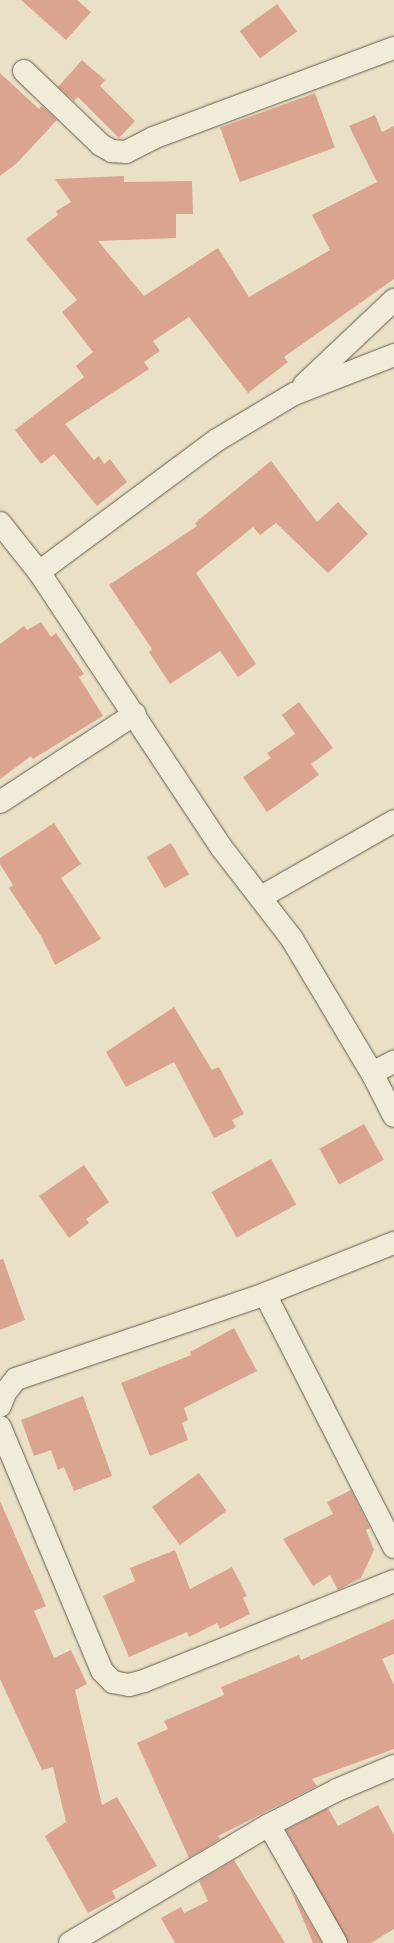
<!DOCTYPE html>
<html>
<head>
<meta charset="utf-8">
<style>
  body { margin:0 }
  #map { position:relative; width:394px; height:1943px; overflow:hidden; background:#e9e0c6; font-family:"Libre Bodoni",serif }
  div>[style] { position:absolute }
  .building>* { inset:0; background:#dba490; transform-origin:0 0 }
  .roads { filter:drop-shadow(0 0 1px #655c4e) drop-shadow(0 0 1px #655c4e) }
  .minor>* { height:22px; margin:-11px; padding:0 11px; transform-origin:11px; border-radius:11px; background:#f1ebda }
  span { translate:-50% -50%; white-space:nowrap; text-align:center; line-height:1.15; -webkit-text-stroke:3.5px #f1ebda; paint-order:stroke }
</style>
</head>
<body>
<div id="map">
  <div class="building">
    <div style="clip-path:polygon(21px 0,77px 0,91px 12px,66px 40px)"></div>
    <div style="left:277px;top:4px;width:34px;height:46px;rotate:54deg"></div>
    <div style="clip-path:polygon(82px 60px,105px 80px,100px 86px,135px 121px,119px 138px,78px 97px,74px 101px,58px 87px)"></div>
    <div style="clip-path:polygon(0 73px,39px 109px,42px 106px,57px 120px,17px 163px,0 176px)"></div>
    <div style="left:315px;top:93px;width:58px;height:101px;rotate:70deg"></div>
    <div style="clip-path:polygon(375px 115px,382px 132px,394px 126px,394px 279px,284px 357px,288px 362px,248px 393px,189px 317px,153px 341px,160px 351px,144px 362px,149px 369px,65px 424px,94px 460px,99px 456px,104px 464px,110px 459px,127px 482px,97px 506px,54px 454px,41px 464px,15px 430px,84px 377px,76px 366px,93px 352px,62px 312px,77px 300px,26px 239px,58px 215px,56px 211px,71px 202px,55px 179px,124px 176px,124px 182px,192px 181px,193px 214px,176px 214px,176px 238px,98px 241px,144px 296px,218px 248px,249px 297px,330px 250px,312px 215px,377px 182px,349px 126px)"></div>
    <div style="clip-path:polygon(271px 461px,317px 522px,338px 502px,368px 534px,328px 573px,276px 523px,260px 535px,253px 527px,196px 573px,256px 664px,238px 677px,220px 651px,170px 684px,149px 652px,152px 649px,109px 585px,197px 526px,195px 523px)"></div>
    <div style="clip-path:polygon(41px 622px,51px 637px,56px 633px,84px 674px,79px 677px,103px 716px,33px 759px,31px 756px,0 779px,0 644px,24px 626px,27px 630px)"></div>
    <div style="clip-path:polygon(299px 702px,333px 748px,311px 764px,319px 775px,267px 812px,243px 777px,271px 758px,267px 753px,295px 734px,282px 715px)"></div>
    <div style="clip-path:polygon(54px 823px,81px 864px,61px 878px,101px 939px,55px 965px,41px 936px,9px 888px,13px 885px,0 864px,0 858px)"></div>
    <div style="left:171px;top:843px;width:36px;height:28px;rotate:60deg"></div>
    <div style="clip-path:polygon(174px 1007px,212px 1070px,219px 1067px,244px 1114px,232px 1120px,236px 1127px,214px 1138px,174px 1062px,126px 1087px,106px 1052px)"></div>
    <div style="left:364px;top:1124px;width:41px;height:51px;rotate:61deg"></div>
    <div style="left:271px;top:1159px;width:52px;height:68px;rotate:61deg"></div>
    <div style="clip-path:polygon(84px 1165px,109px 1202px,86px 1219px,89px 1223px,69px 1238px,39px 1196px)"></div>
    <div style="clip-path:polygon(3px 1259px,25px 1320px,0 1330px,0 1260px)"></div>
    <div style="clip-path:polygon(234px 1328px,257px 1371px,184px 1408px,188px 1420px,182px 1423px,188px 1440px,150px 1456px,121px 1383px,191px 1355px,190px 1352px)"></div>
    <div style="clip-path:polygon(83px 1396px,112px 1476px,74px 1491px,64px 1467px,58px 1470px,51px 1450px,34px 1456px,21px 1420px)"></div>
    <div style="left:199px;top:1473px;width:47px;height:58px;rotate:54deg"></div>
    <div style="clip-path:polygon(351px 1490px,370px 1528px,366px 1530px,374px 1550px,361px 1578px,338px 1590px,330px 1575px,313px 1586px,283px 1539px,333px 1514px,327px 1502px)"></div>
    <div style="clip-path:polygon(0 1501px,46px 1606px,34px 1611px,54px 1658px,71px 1650px,87px 1684px,75px 1690px,102px 1805px,117px 1797px,157px 1866px,112px 1891px,116px 1898px,88px 1913px,45px 1836px,66px 1822px,53px 1767px,42px 1770px,0 1679px)"></div>
    <div style="clip-path:polygon(175px 1550px,190px 1589px,232px 1567px,247px 1596px,243px 1598px,250px 1614px,220px 1629px,217px 1623px,189px 1637px,187px 1632px,129px 1657px,103px 1596px,135px 1581px,130px 1568px)"></div>
    <div style="clip-path:polygon(394px 1619px,394px 1654px,382px 1659px,394px 1685px,394px 1749px,312px 1779px,317px 1786px,218px 1836px,220px 1839px,189px 1858px,137px 1743px,168px 1729px,164px 1721px,224px 1695px,221px 1687px,299px 1655px,301px 1660px)"></div>
    <div style="clip-path:polygon(378px 1805px,394px 1835px,394px 1929px,371px 1943px,348px 1943px,286px 1830px,328px 1808px,338px 1826px)"></div>
    <div style="clip-path:polygon(234px 1860px,285px 1943px,175px 1943px,161px 1918px,181px 1907px,184px 1913px,208px 1901px,199px 1881px)"></div>
    <div style="clip-path:polygon(290px 1888px,322px 1943px,313px 1943px)"></div>
  </div>
  <div class="roads">
    <div class="minor">
      <div style="left:24px;top:71px;width:107px;rotate:43.9deg"></div>
      <div style="left:101px;top:145px;width:13px;rotate:29deg"></div>
      <div style="left:112px;top:151px;width:14px;rotate:4deg"></div>
      <div style="left:126px;top:152px;width:30px;rotate:-27deg"></div>
      <div style="left:153px;top:138px;width:257px;rotate:-20.5deg"></div>
      <div style="left:304px;top:385px;width:124px;rotate:-43.4deg"></div>
      <div style="left:0;top:523px;width:63px;rotate:51.5deg"></div>
      <div style="left:39px;top:572px;width:330px;rotate:56.5deg"></div>
      <div style="left:221px;top:847px;width:116px;rotate:52.3deg"></div>
      <div style="left:292px;top:939px;width:156px;rotate:59.2deg"></div>
      <div style="left:372px;top:1073px;width:48px;rotate:62.9deg"></div>
      <div style="left:39px;top:572px;width:222px;rotate:-36.6deg"></div>
      <div style="left:217px;top:440px;width:90px;rotate:-30.9deg"></div>
      <div style="left:294px;top:394px;width:107px;rotate:-21.3deg"></div>
      <div style="left:0;top:802px;width:161px;rotate:-33.1deg"></div>
      <div style="left:261px;top:897px;width:153px;rotate:-29.7deg"></div>
      <div style="left:372px;top:1073px;width:25px;rotate:-27deg"></div>
      <div style="left:265px;top:1294px;width:284px;rotate:63deg"></div>
      <div style="left:0;top:1406px;width:14px;rotate:-69deg"></div>
      <div style="left:5px;top:1393px;width:18px;rotate:-52deg"></div>
      <div style="left:16px;top:1379px;width:263px;rotate:-18.8deg"></div>
      <div style="left:265px;top:1294px;width:139px;rotate:-21.6deg"></div>
      <div style="left:0;top:1427px;width:264px;rotate:67.3deg"></div>
      <div style="left:102px;top:1671px;width:16px;rotate:45deg"></div>
      <div style="left:113px;top:1682px;width:16px;rotate:11deg"></div>
      <div style="left:129px;top:1685px;width:16px;rotate:-15deg"></div>
      <div style="left:144px;top:1681px;width:269px;rotate:-21.8deg"></div>
      <div style="left:269px;top:1825px;width:136px;rotate:60.4deg"></div>
      <div style="left:70px;top:1943px;width:231px;rotate:-30.7deg"></div>
      <div style="left:269px;top:1825px;width:76px;rotate:-27.2deg"></div>
      <div style="left:337px;top:1790px;width:62px;rotate:-22.8deg"></div>
    </div>
  </div>
</div>
</body>
</html>
